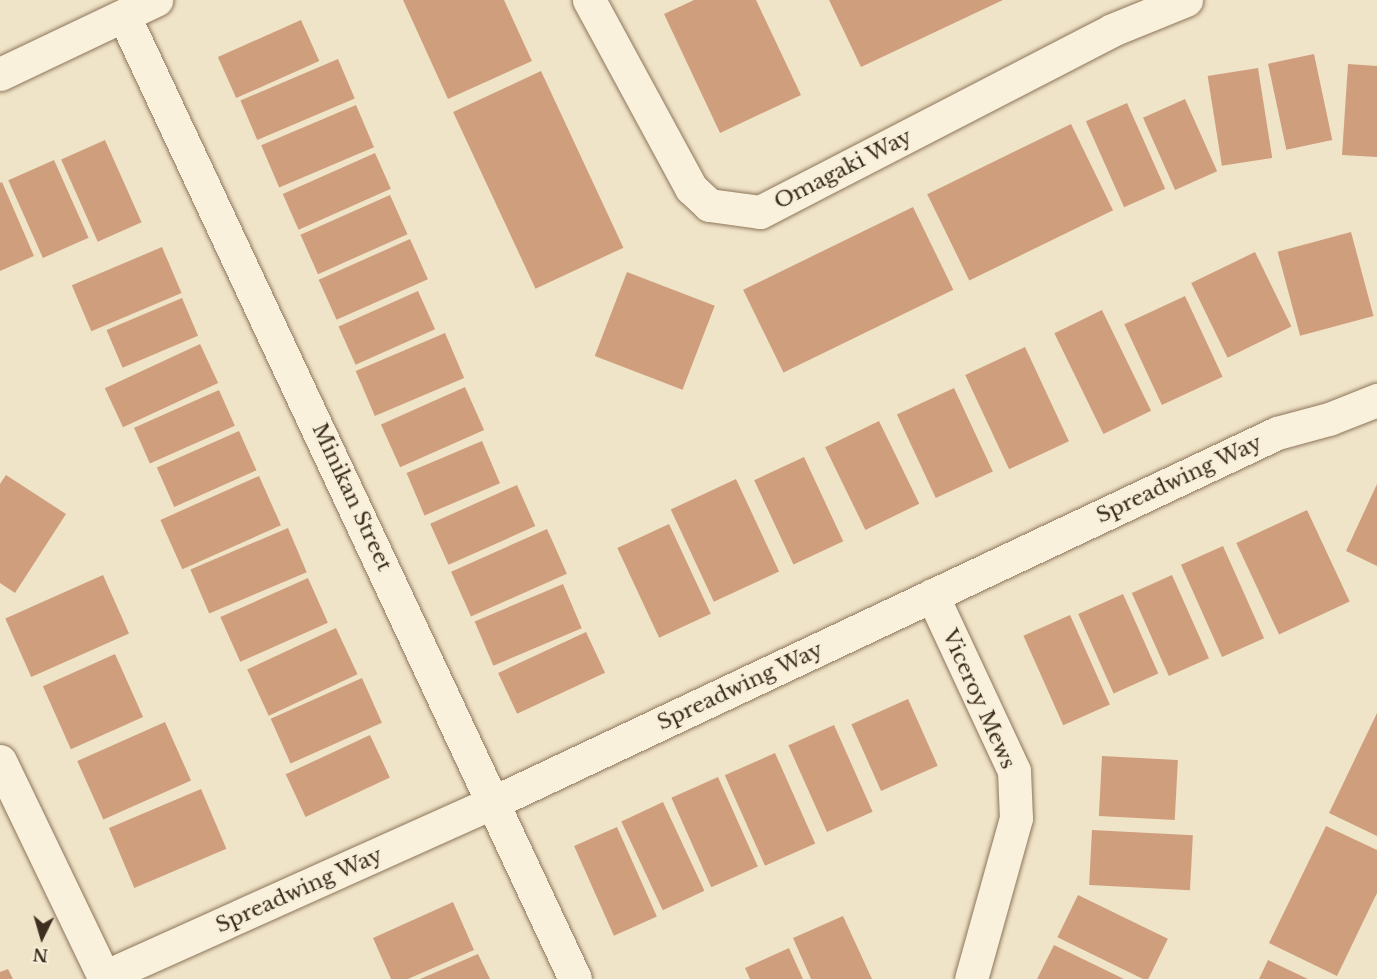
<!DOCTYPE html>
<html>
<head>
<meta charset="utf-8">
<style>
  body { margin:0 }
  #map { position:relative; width:1377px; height:979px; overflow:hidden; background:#f0e4c8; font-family:"Libre Baskerville",serif }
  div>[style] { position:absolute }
  .building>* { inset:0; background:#cf9f7d; transform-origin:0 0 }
  .roads { filter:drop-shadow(0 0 2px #8d765c) drop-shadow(0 0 2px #8d765c) }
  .minor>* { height:33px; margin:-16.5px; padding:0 16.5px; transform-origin:16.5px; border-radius:16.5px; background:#faf1dc }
  .tertiary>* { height:33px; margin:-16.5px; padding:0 16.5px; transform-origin:16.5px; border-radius:16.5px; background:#faf1dc }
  span { translate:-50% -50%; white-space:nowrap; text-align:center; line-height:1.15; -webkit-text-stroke:4.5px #f7eed8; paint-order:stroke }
  .street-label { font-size:21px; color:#3d2e20 }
  .north { position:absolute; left:12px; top:907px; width:60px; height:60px; -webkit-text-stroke:4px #f7eed8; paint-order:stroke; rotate:185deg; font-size:16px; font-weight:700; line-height:24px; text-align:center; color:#3d2e20 }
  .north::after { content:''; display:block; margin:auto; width:21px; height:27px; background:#3d2e20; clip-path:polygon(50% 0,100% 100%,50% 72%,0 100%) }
</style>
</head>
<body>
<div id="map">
  <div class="building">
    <div style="clip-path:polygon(403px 0,504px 0,532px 61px,448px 99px)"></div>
    <div style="clip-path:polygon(694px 0,756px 0,801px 95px,720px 133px,664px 14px)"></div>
    <div style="clip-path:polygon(829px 0,1003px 0,861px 67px)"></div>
    <div style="left:301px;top:20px;width:45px;height:91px;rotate:66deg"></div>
    <div style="left:1314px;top:54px;width:88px;height:47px;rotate:78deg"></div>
    <div style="left:338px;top:59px;width:43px;height:106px;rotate:67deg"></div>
    <div style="clip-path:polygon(1348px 64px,1377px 66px,1377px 157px,1342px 155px)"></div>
    <div style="left:1258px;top:68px;width:91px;height:51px;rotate:81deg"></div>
    <div style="left:541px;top:71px;width:195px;height:97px;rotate:65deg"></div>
    <div style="left:1185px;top:99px;width:79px;height:46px;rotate:66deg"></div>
    <div style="left:1127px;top:103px;width:94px;height:45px;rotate:66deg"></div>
    <div style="left:356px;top:105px;width:46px;height:103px;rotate:67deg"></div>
    <div style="left:1071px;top:124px;width:96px;height:160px;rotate:64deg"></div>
    <div style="left:105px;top:140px;width:90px;height:48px;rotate:66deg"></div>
    <div style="left:375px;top:153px;width:39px;height:101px;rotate:66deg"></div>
    <div style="left:54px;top:160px;width:85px;height:50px;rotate:66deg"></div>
    <div style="clip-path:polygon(2px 182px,34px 256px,0 271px,0 183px)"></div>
    <div style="left:390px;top:195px;width:43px;height:98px;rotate:66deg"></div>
    <div style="left:913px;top:207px;width:92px;height:189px;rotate:64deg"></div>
    <div style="left:1351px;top:232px;width:87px;height:76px;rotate:75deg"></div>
    <div style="left:410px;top:239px;width:44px;height:100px;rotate:66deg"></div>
    <div style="left:162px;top:247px;width:50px;height:98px;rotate:67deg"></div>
    <div style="left:1255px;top:252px;width:83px;height:71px;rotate:64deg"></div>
    <div style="left:627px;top:272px;width:94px;height:90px;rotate:21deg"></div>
    <div style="left:418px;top:291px;width:42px;height:87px;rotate:66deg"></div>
    <div style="left:1185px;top:296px;width:89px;height:67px;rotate:65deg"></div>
    <div style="left:182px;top:298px;width:41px;height:82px;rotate:67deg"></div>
    <div style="left:1102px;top:310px;width:112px;height:53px;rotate:64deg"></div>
    <div style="left:445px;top:333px;width:49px;height:97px;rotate:67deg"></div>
    <div style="left:200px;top:344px;width:43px;height:105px;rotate:65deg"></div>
    <div style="left:1025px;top:347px;width:104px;height:66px;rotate:65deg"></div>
    <div style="left:465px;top:387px;width:47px;height:92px;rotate:66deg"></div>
    <div style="left:954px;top:388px;width:92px;height:63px;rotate:65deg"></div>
    <div style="left:219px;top:390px;width:39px;height:93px;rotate:66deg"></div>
    <div style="left:879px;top:421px;width:92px;height:60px;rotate:64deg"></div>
    <div style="left:239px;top:431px;width:43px;height:90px;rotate:66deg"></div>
    <div style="left:482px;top:441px;width:46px;height:82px;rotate:67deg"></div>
    <div style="left:804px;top:457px;width:93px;height:55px;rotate:65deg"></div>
    <div style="clip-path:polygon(6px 475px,66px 514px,15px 593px,0 583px,0 484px)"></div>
    <div style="left:259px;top:476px;width:54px;height:108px;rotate:66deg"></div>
    <div style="left:736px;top:479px;width:102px;height:72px;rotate:65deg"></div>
    <div style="clip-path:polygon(1377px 484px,1377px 566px,1346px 551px)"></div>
    <div style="left:517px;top:485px;width:45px;height:95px;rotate:66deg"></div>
    <div style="left:1307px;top:510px;width:101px;height:78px;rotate:65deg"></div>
    <div style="left:669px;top:524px;width:99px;height:57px;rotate:65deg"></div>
    <div style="left:288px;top:528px;width:48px;height:106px;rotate:67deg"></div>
    <div style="left:547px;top:529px;width:49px;height:105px;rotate:66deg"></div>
    <div style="left:1223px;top:546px;width:101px;height:46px;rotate:66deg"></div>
    <div style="left:103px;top:575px;width:64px;height:107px;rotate:66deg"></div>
    <div style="left:1172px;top:575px;width:91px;height:44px;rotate:66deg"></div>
    <div style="left:308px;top:578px;width:49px;height:96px;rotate:66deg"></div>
    <div style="left:563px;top:584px;width:48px;height:96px;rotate:67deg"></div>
    <div style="left:1123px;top:594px;width:87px;height:49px;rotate:66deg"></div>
    <div style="left:1070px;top:615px;width:98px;height:51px;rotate:66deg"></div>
    <div style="left:336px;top:628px;width:51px;height:98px;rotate:65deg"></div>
    <div style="left:586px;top:632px;width:45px;height:97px;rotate:65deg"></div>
    <div style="left:115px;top:654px;width:69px;height:79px;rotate:66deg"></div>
    <div style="left:362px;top:678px;width:49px;height:100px;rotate:66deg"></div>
    <div style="left:908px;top:699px;width:73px;height:62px;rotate:66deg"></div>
    <div style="clip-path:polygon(1377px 713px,1377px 836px,1329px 813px)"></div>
    <div style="left:165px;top:722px;width:64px;height:96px;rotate:66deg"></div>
    <div style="left:834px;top:725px;width:95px;height:50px;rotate:66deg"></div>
    <div style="left:370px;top:735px;width:47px;height:93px;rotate:65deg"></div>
    <div style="left:775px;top:753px;width:99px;height:55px;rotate:66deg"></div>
    <div style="left:1102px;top:756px;width:76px;height:60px;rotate:3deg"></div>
    <div style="left:718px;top:777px;width:98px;height:51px;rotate:66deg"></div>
    <div style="left:201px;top:789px;width:65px;height:100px;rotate:67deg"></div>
    <div style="left:663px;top:802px;width:98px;height:46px;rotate:65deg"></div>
    <div style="clip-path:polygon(1326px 826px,1377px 850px,1377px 893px,1337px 976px,1269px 943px)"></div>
    <div style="left:617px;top:827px;width:98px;height:47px;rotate:66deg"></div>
    <div style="left:1092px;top:830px;width:101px;height:55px;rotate:3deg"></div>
    <div style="left:1078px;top:895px;width:100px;height:47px;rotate:26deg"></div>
    <div style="clip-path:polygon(453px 902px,474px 950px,408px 979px,391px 979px,373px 938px)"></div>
    <div style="clip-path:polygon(843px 916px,872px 979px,811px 979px,793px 938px)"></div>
    <div style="clip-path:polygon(1054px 945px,1124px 979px,1037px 979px)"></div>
    <div style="clip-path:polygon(789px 948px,803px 979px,750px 979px,745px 968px)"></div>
    <div style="clip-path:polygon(478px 954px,490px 979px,420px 979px)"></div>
    <div style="clip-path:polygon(1268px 960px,1308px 979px,1259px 979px)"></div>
    <div style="clip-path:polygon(8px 969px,13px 979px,0 979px,0 972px)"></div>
  </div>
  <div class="roads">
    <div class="minor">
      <div style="left:589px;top:0;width:214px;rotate:61.5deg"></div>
      <div style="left:691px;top:188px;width:25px;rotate:43deg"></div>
      <div style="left:709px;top:205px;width:51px;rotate:7.8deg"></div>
      <div style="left:760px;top:212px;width:396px;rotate:-27.3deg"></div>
      <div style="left:1112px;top:30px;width:80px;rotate:-22.1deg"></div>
      <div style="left:124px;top:16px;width:1063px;rotate:64.9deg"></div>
      <div style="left:932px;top:595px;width:194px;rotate:65deg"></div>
      <div style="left:1014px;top:771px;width:47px;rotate:87.6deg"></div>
      <div style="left:1016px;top:818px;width:167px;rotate:105.6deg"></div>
      <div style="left:0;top:761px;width:242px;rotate:64.3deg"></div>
      <div style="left:104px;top:977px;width:427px;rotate:-24.2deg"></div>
      <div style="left:494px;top:802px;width:866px;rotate:-25.23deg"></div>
      <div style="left:1277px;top:433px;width:54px;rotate:-15.1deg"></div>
      <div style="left:1329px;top:419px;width:52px;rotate:-21.6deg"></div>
    </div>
    <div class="tertiary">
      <div style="left:0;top:74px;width:173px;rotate:-25.4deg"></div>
    </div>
  </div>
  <div class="street-label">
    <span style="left:843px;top:169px;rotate:-27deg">Omagaki Way</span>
    <span style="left:1179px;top:479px;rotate:-25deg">Spreadwing Way</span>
    <span style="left:352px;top:497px;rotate:65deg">Minikan Street</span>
    <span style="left:740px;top:686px;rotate:-25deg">Spreadwing Way</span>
    <span style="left:979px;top:699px;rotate:66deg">Viceroy Mews</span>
    <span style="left:299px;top:890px;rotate:-24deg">Spreadwing Way</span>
  </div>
  <div class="north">N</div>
</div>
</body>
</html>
